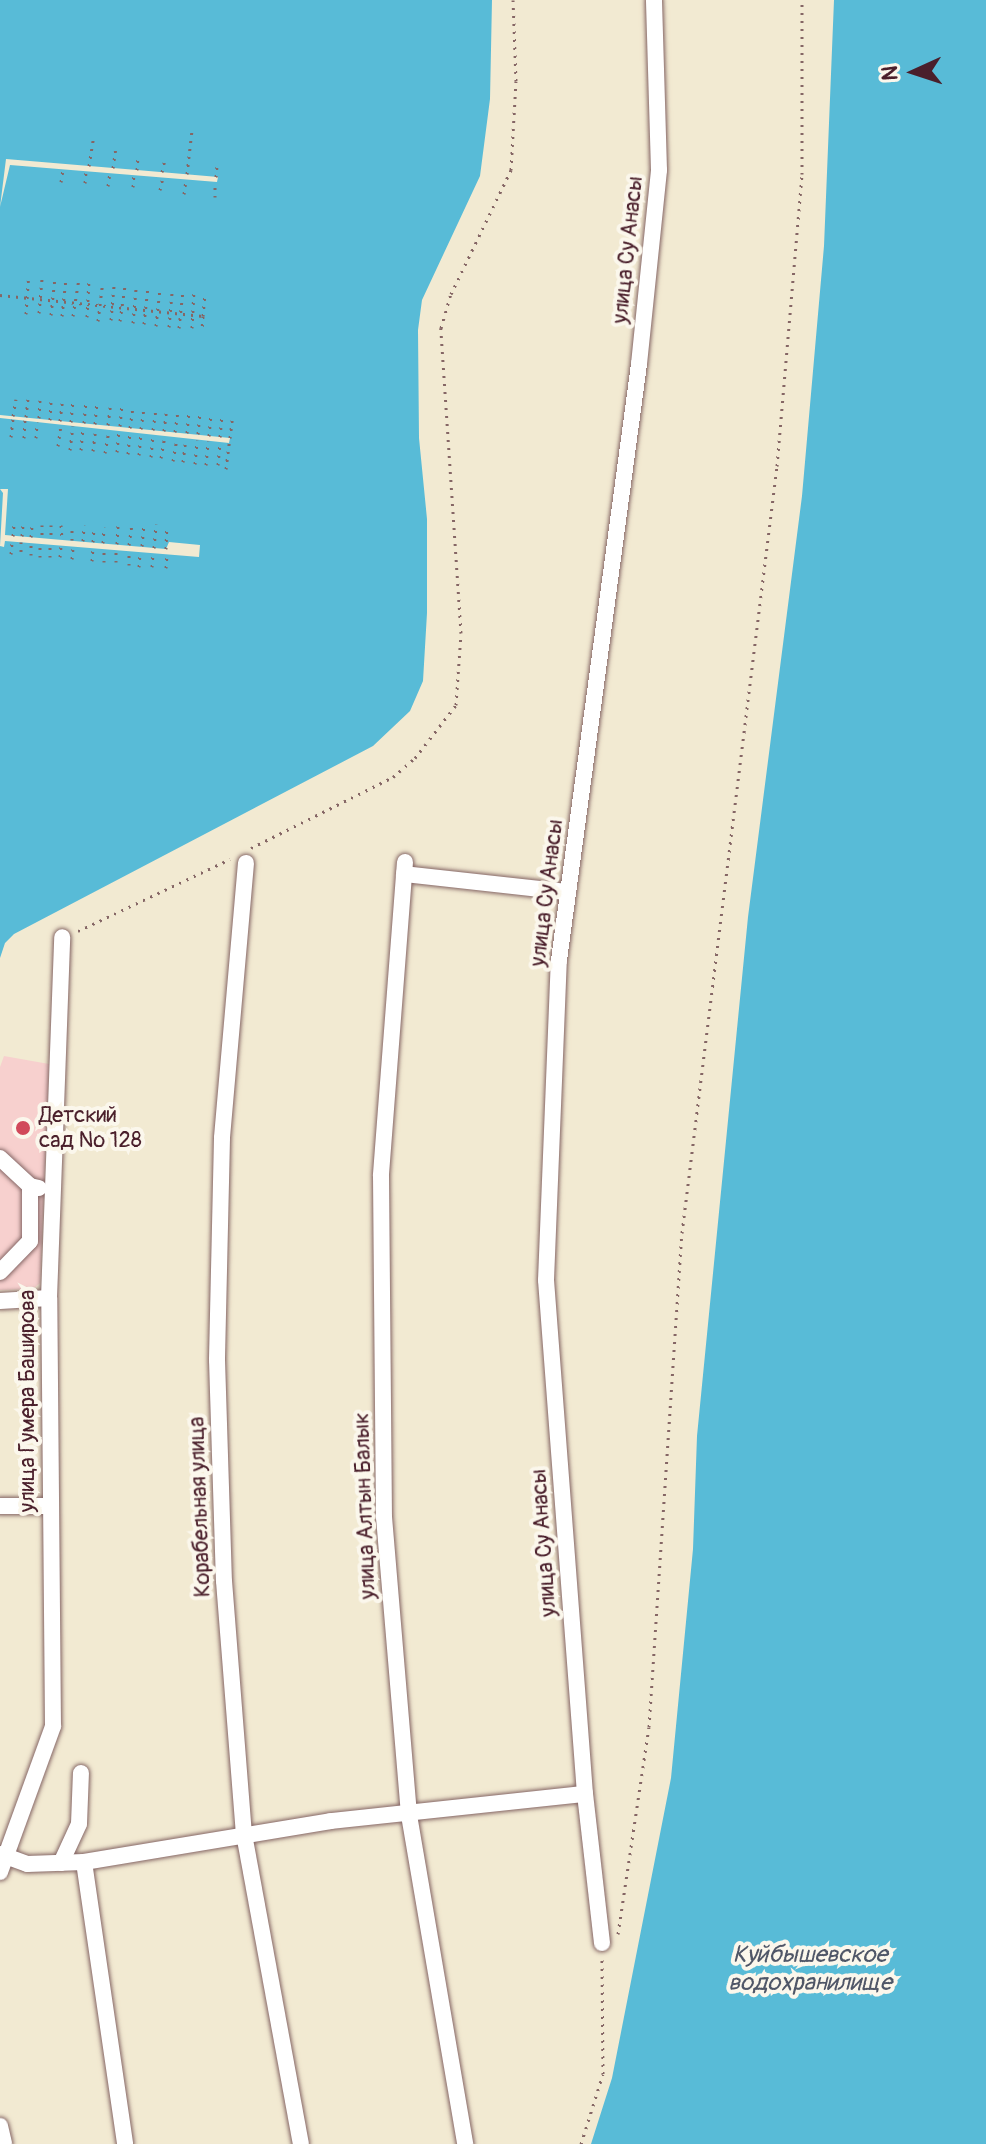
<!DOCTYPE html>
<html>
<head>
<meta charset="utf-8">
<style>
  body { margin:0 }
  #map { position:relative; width:986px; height:2144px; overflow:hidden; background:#f2ead2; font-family:Pangolin,sans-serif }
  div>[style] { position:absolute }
  .built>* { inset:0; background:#f7d0ce }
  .water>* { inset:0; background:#58bbd7 }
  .pier>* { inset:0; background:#f2ead2 }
  .path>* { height:3px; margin-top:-1.5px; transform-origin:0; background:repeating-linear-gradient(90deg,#856665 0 2px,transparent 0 8px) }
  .roads { filter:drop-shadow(0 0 2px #856665) drop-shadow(0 0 2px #856665) }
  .minor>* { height:16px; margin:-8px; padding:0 8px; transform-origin:8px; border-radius:8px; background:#fff }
  .dots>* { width:22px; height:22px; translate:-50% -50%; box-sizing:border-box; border:4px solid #fbf7ec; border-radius:50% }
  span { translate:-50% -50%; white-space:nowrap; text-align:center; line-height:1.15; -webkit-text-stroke:8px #fbf7ec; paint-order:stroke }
  .street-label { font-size:22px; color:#4a1f2b }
  .poi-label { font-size:22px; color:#4a1f2b }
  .left { translate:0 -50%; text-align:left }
  .water-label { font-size:24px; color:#4f5667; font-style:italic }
  .north { position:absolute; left:874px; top:32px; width:80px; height:80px; -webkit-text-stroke:6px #fbf7ec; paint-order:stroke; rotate:267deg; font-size:22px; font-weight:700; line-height:32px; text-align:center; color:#4a1f2b }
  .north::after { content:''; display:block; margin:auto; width:28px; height:36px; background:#4a1f2b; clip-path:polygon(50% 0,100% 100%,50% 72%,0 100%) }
</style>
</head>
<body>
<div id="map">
  <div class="built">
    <div style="clip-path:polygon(4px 1056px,49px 1064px,40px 1283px,33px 1289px,0 1290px,0 1067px)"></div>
  </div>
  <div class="water">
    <div style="clip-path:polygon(0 0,492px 0,490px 99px,480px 176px,422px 300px,418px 330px,419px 438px,427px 519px,427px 613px,423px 681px,410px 711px,373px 746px,14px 934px,5px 943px,0 958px)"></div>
    <div style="clip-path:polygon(834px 0,986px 0,986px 2144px,591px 2144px,612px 2078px,671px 1778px,693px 1549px,697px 1436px,748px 917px,802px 496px,824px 246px)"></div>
  </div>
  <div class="pier">
    <div style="clip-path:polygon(6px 159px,137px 170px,218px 177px,217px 182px,10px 165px,0 207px)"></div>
    <div style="clip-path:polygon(0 415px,230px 438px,229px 443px,0 418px)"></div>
    <div style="clip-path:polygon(0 489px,8px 489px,5px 535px,166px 549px,169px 542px,200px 545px,199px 557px,5px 541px,4px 547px,0 546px,3px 493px)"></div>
  </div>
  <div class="path">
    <div style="left:89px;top:166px;width:31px;rotate:-81deg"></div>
    <div style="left:113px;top:168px;width:21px;rotate:-82deg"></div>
    <div style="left:137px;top:170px;width:14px;rotate:-86deg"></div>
    <div style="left:162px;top:172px;width:13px;rotate:-77deg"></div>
    <div style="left:187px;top:174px;width:44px;rotate:-83.5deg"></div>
    <div style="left:216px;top:177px;width:11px;rotate:-85deg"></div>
    <div style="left:61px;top:182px;width:13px;rotate:-81deg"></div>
    <div style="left:85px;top:183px;width:12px;rotate:-85deg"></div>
    <div style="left:108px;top:186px;width:14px;rotate:-82deg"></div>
    <div style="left:133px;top:187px;width:13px;rotate:-86deg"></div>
    <div style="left:160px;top:190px;width:13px;rotate:-77deg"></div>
    <div style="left:184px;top:194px;width:15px;rotate:-82deg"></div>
    <div style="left:215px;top:197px;width:15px;rotate:-90deg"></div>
    <div style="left:0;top:295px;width:204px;rotate:5.9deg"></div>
    <div style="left:203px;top:316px;width:15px;rotate:94deg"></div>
    <div style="left:39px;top:313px;width:35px;rotate:-85deg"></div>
    <div style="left:26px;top:314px;width:39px;rotate:-86deg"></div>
    <div style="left:51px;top:315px;width:36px;rotate:-84deg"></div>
    <div style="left:62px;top:316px;width:37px;rotate:-84deg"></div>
    <div style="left:73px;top:316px;width:36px;rotate:-81deg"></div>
    <div style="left:203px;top:316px;width:22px;rotate:-85deg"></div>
    <div style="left:87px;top:317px;width:37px;rotate:-87deg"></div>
    <div style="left:111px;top:320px;width:35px;rotate:-85deg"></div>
    <div style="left:98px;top:321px;width:39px;rotate:-83deg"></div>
    <div style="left:120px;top:321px;width:37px;rotate:-82deg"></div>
    <div style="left:133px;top:323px;width:37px;rotate:-85deg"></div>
    <div style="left:144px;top:324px;width:37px;rotate:-84deg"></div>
    <div style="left:156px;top:326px;width:38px;rotate:-84deg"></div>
    <div style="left:169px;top:327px;width:38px;rotate:-85deg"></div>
    <div style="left:179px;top:328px;width:37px;rotate:-84deg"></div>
    <div style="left:192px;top:328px;width:36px;rotate:-87deg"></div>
    <div style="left:13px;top:416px;width:17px;rotate:-80deg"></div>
    <div style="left:26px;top:417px;width:18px;rotate:-84deg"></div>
    <div style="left:39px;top:418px;width:18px;rotate:-87deg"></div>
    <div style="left:50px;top:420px;width:19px;rotate:-87deg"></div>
    <div style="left:60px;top:421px;width:23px;rotate:-83deg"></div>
    <div style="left:71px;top:422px;width:22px;rotate:-85deg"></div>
    <div style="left:84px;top:423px;width:22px;rotate:-85deg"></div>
    <div style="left:95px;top:424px;width:23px;rotate:-85deg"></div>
    <div style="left:108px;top:425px;width:23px;rotate:-83deg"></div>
    <div style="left:120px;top:426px;width:21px;rotate:-85deg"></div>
    <div style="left:130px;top:428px;width:22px;rotate:-82deg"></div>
    <div style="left:141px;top:429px;width:22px;rotate:-82deg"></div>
    <div style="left:153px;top:430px;width:22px;rotate:-82deg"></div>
    <div style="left:164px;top:431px;width:23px;rotate:-83deg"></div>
    <div style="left:175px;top:432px;width:22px;rotate:-82deg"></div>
    <div style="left:187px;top:433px;width:23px;rotate:-85deg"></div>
    <div style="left:198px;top:434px;width:23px;rotate:-85deg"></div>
    <div style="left:209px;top:436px;width:23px;rotate:-85deg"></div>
    <div style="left:11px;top:437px;width:18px;rotate:-84deg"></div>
    <div style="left:220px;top:437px;width:22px;rotate:-85deg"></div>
    <div style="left:24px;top:438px;width:18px;rotate:-87deg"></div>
    <div style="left:36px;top:438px;width:16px;rotate:-86deg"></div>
    <div style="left:230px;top:438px;width:23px;rotate:-83deg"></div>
    <div style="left:58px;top:446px;width:22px;rotate:-82deg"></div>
    <div style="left:70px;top:450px;width:24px;rotate:-83deg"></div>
    <div style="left:81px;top:450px;width:23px;rotate:-85deg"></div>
    <div style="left:93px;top:451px;width:23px;rotate:-83deg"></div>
    <div style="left:117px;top:452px;width:21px;rotate:-85deg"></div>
    <div style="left:105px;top:453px;width:23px;rotate:-80deg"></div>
    <div style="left:128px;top:454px;width:22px;rotate:-85deg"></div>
    <div style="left:139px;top:455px;width:21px;rotate:-85deg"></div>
    <div style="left:151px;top:457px;width:22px;rotate:-85deg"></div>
    <div style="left:161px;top:458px;width:22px;rotate:-80deg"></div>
    <div style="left:173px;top:461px;width:23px;rotate:-80deg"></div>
    <div style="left:183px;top:462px;width:23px;rotate:-83deg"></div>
    <div style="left:195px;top:464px;width:24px;rotate:-85deg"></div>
    <div style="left:206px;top:465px;width:24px;rotate:-85deg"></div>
    <div style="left:218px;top:465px;width:23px;rotate:-85deg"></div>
    <div style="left:226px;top:469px;width:26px;rotate:-83deg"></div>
    <div style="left:42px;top:525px;width:13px;rotate:90deg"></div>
    <div style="left:51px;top:525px;width:14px;rotate:90deg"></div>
    <div style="left:61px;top:525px;width:15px;rotate:86deg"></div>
    <div style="left:13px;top:536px;width:12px;rotate:-85deg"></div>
    <div style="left:22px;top:536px;width:12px;rotate:-85deg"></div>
    <div style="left:31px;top:537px;width:12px;rotate:-85deg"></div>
    <div style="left:72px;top:540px;width:15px;rotate:-90deg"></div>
    <div style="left:83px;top:541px;width:16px;rotate:-86deg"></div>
    <div style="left:21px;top:542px;width:13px;rotate:90deg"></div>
    <div style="left:93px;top:542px;width:15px;rotate:-86deg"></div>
    <div style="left:103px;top:543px;width:16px;rotate:-86deg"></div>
    <div style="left:117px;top:544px;width:22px;rotate:-87deg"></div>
    <div style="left:129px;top:545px;width:21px;rotate:-82deg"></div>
    <div style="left:142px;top:546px;width:21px;rotate:-85deg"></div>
    <div style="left:154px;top:548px;width:24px;rotate:-85deg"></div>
    <div style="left:166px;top:549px;width:23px;rotate:-88deg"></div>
    <div style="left:11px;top:554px;width:12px;rotate:-85deg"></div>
    <div style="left:31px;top:555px;width:12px;rotate:-90deg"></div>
    <div style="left:40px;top:557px;width:13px;rotate:-90deg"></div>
    <div style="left:50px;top:557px;width:12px;rotate:-90deg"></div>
    <div style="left:60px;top:557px;width:11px;rotate:-85deg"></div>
    <div style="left:72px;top:559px;width:12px;rotate:-85deg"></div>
    <div style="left:92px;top:561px;width:13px;rotate:-86deg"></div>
    <div style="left:104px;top:562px;width:13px;rotate:-90deg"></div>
    <div style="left:116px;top:562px;width:12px;rotate:-90deg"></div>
    <div style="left:129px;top:565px;width:14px;rotate:-90deg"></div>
    <div style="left:139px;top:567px;width:15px;rotate:-86deg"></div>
    <div style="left:152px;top:567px;width:14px;rotate:-86deg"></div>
    <div style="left:166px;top:568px;width:14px;rotate:-86deg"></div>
    <div style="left:251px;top:848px;width:159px;rotate:-26.6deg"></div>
    <div style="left:393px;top:777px;width:29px;rotate:-41deg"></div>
    <div style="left:415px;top:758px;width:67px;rotate:-52.3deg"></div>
    <div style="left:456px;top:705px;width:72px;rotate:-86deg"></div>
    <div style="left:461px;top:633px;width:306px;rotate:-93.8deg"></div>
    <div style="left:441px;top:328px;width:35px;rotate:-74deg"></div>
    <div style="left:451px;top:294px;width:138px;rotate:-64.2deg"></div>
    <div style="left:511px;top:170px;width:89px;rotate:-86.8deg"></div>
    <div style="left:516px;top:81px;width:81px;rotate:-92.1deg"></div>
    <div style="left:78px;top:931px;width:168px;rotate:-25.3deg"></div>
    <div style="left:618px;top:1934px;width:209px;rotate:-81.5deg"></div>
    <div style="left:649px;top:1727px;width:495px;rotate:-86.2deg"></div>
    <div style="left:682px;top:1233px;width:773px;rotate:-82.94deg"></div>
    <div style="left:777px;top:466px;width:293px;rotate:-85.1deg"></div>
    <div style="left:802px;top:174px;width:174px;rotate:-90deg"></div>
    <div style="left:581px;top:2144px;width:73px;rotate:-72.6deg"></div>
    <div style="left:603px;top:2074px;width:115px;rotate:-90.5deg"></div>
  </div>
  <div class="roads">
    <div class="minor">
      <div style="left:405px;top:862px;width:315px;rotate:94.4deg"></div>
      <div style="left:381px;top:1176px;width:341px;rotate:89.5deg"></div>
      <div style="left:384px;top:1517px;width:299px;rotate:85.2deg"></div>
      <div style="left:409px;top:1815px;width:334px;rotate:80.3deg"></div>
      <div style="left:246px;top:863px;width:276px;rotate:95deg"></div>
      <div style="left:222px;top:1138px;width:222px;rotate:91.3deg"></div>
      <div style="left:217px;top:1360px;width:221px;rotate:88.2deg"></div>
      <div style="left:224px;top:1581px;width:254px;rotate:85.5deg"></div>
      <div style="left:244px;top:1834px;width:315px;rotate:79.6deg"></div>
      <div style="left:404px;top:874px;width:165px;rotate:6.3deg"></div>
      <div style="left:0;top:1158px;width:41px;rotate:43deg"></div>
      <div style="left:30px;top:1186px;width:9px;rotate:13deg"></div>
      <div style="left:0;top:1272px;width:43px;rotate:-45.9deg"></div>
      <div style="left:30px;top:1241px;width:55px;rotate:-90deg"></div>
      <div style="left:0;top:1301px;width:49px;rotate:-3.5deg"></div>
      <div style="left:0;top:1506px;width:50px"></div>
      <div style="left:0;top:1854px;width:29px;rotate:20deg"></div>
      <div style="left:27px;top:1864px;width:57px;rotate:-2deg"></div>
      <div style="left:84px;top:1862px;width:250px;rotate:-9.4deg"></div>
      <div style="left:331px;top:1821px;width:255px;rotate:-6.1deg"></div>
      <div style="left:84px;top:1862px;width:285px;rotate:81.7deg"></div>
      <div style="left:61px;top:1863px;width:43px;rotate:-65.2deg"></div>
      <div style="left:79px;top:1824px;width:51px;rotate:-87.8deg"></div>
      <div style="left:0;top:1872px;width:155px;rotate:-70deg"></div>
      <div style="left:53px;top:1726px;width:428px;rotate:-90.5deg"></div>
      <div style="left:49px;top:1298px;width:361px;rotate:-87.9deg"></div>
      <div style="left:602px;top:1943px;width:150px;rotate:-96.5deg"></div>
      <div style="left:585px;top:1794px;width:515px;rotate:-94.34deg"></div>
      <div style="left:546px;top:1280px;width:320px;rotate:-87.7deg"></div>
      <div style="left:559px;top:960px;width:601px;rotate:-82.35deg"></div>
      <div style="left:639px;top:364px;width:195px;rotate:-84.1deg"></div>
      <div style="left:659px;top:170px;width:170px;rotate:-91.7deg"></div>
      <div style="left:0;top:2126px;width:18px;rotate:77deg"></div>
    </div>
  </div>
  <div class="dots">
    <div style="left:23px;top:1128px;background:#d1495b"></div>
  </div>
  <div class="street-label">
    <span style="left:628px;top:250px;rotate:-84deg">улица Су Анасы</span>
    <span style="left:547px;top:893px;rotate:-83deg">улица Су Анасы</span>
    <span style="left:28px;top:1401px;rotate:-90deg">улица Гумера Баширова</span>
    <span style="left:365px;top:1506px;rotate:-92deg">улица Алтын Балык</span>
    <span style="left:200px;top:1507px;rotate:-92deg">Корабельная улица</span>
    <span style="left:544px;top:1543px;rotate:-94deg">улица Су Анасы</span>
  </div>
  <div class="poi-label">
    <span class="left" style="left:39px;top:1128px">Детский<br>сад № 128</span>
  </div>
  <div class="water-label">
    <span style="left:810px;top:1969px">Куйбышевское<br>водохранилище</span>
  </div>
  <div class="north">N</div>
</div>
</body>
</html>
